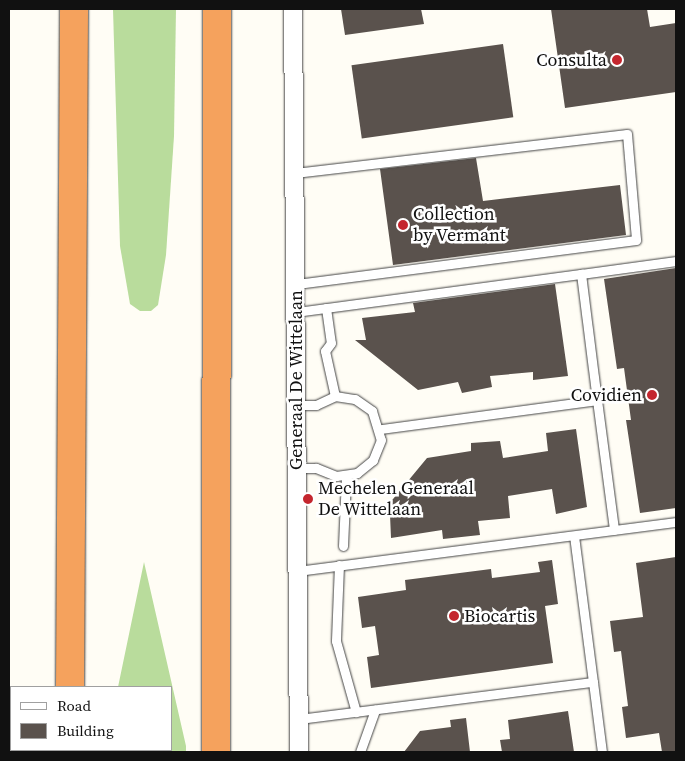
<!DOCTYPE html>
<html>
<head>
<meta charset="utf-8">
<style>
  body { margin:0 }
  #map { position:relative; width:685px; height:761px; overflow:hidden; background:#fffdf5; font-family:"Source Serif 4",serif }
  div>[style] { position:absolute }
  .forest>* { inset:0; background:#b9dc9c }
  .building>* { inset:0; background:#5a524d; transform-origin:0 0 }
  .roads { filter:drop-shadow(0 0 1px #444) drop-shadow(0 0 1px #444) }
  .lane>* { height:9px; margin:-4.5px; padding:0 4.5px; transform-origin:4.5px; border-radius:4.5px; background:#fff }
  .street>* { height:18px; margin:-9px; padding:0 9px; transform-origin:9px; border-radius:9px; background:#fff }
  .highway>* { height:28px; margin:-14px; padding:0 14px; transform-origin:14px; border-radius:14px; background:#f5a25d }
  .dots>* { width:14px; height:14px; translate:-50% -50%; box-sizing:border-box; border:2px solid #fff; border-radius:50% }
  span { translate:-50% -50%; white-space:nowrap; text-align:center; line-height:1.15; -webkit-text-stroke:5px #fff; paint-order:stroke }
  .poi-label { font-size:18px; color:#111 }
  .right { translate:-100% -50%; text-align:right }
  .left { translate:0 -50%; text-align:left }
  .street-label { font-size:18px; color:#111 }
  .frame { position:absolute; inset:0; border:10px solid #111; pointer-events:none }
  .legend { position:absolute; left:10px; top:686px; width:162px; height:65px; box-sizing:border-box; background:#fff; border:1px solid #a0a0a0; margin:0; padding:6px 9px; list-style:none; font-size:15px; color:#111 }
  .legend li { display:flex; align-items:center; gap:10px; height:25px }
  .legend b { width:25px; border:1px solid #a0a0a0 }
</style>
</head>
<body>
<div id="map">
  <div class="forest">
    <div style="clip-path:polygon(113px 9px,176px 9px,174px 136px,166px 255px,158px 305px,151px 311px,140px 311px,130px 304px,120px 246px)"></div>
    <div style="clip-path:polygon(144px 562px,186px 746px,186px 752px,104px 752px,171px 750px,171px 687px,118px 687px)"></div>
  </div>
  <div class="building">
    <div style="clip-path:polygon(341px 9px,421px 9px,424px 24px,345px 35px)"></div>
    <div style="clip-path:polygon(551px 9px,647px 9px,650px 27px,676px 23px,676px 92px,565px 108px)"></div>
    <div style="left:503px;top:44px;width:74px;height:153px;rotate:82deg"></div>
    <div style="clip-path:polygon(476px 158px,483px 201px,620px 185px,626px 235px,393px 265px,380px 169px)"></div>
    <div style="clip-path:polygon(676px 268px,676px 508px,640px 513px,626px 420px,631px 420px,624px 368px,617px 369px,604px 279px)"></div>
    <div style="clip-path:polygon(555px 284px,568px 376px,533px 380px,533px 372px,490px 376px,492px 387px,462px 393px,458px 382px,418px 390px,355px 340px,366px 340px,362px 318px,415px 312px,413px 303px)"></div>
    <div style="clip-path:polygon(576px 429px,587px 507px,556px 514px,552px 489px,508px 496px,510px 518px,478px 521px,480px 535px,443px 539px,442px 530px,391px 538px,390px 515px,379px 516px,427px 458px,471px 451px,471px 443px,500px 441px,503px 458px,548px 451px,546px 433px)"></div>
    <div style="clip-path:polygon(676px 557px,676px 752px,662px 752px,659px 733px,626px 738px,622px 707px,628px 706px,621px 651px,614px 652px,610px 621px,643px 617px,636px 563px)"></div>
    <div style="clip-path:polygon(552px 560px,558px 604px,545px 606px,553px 663px,371px 688px,367px 657px,379px 655px,375px 626px,362px 628px,358px 597px,406px 590px,405px 580px,491px 569px,492px 578px,540px 572px,538px 562px)"></div>
    <div style="clip-path:polygon(568px 711px,574px 752px,502px 752px,500px 740px,510px 739px,508px 720px)"></div>
    <div style="clip-path:polygon(466px 718px,470px 752px,404px 752px,420px 731px,451px 727px,450px 720px)"></div>
  </div>
  <div class="roads">
    <div class="lane">
      <div style="left:295px;top:173px;width:334px;rotate:-6.7deg"></div>
      <div style="left:627px;top:134px;width:106px;rotate:85.1deg"></div>
      <div style="left:636px;top:240px;width:344px;rotate:172.6deg"></div>
      <div style="left:581px;top:274px;width:96px;rotate:-7.8deg"></div>
      <div style="left:326px;top:308px;width:35px;rotate:82deg"></div>
      <div style="left:331px;top:343px;width:10px;rotate:127deg"></div>
      <div style="left:325px;top:351px;width:46px;rotate:77.5deg"></div>
      <div style="left:296px;top:312px;width:288px;rotate:-7.6deg"></div>
      <div style="left:581px;top:274px;width:127px;rotate:82.8deg"></div>
      <div style="left:296px;top:405px;width:20px"></div>
      <div style="left:316px;top:405px;width:21px;rotate:-25deg"></div>
      <div style="left:335px;top:396px;width:20px;rotate:9deg"></div>
      <div style="left:355px;top:399px;width:21px;rotate:35deg"></div>
      <div style="left:372px;top:411px;width:30px;rotate:73deg"></div>
      <div style="left:381px;top:440px;width:22px;rotate:112deg"></div>
      <div style="left:373px;top:460px;width:21px;rotate:141deg"></div>
      <div style="left:357px;top:473px;width:21px;rotate:172deg"></div>
      <div style="left:336px;top:476px;width:22px;rotate:-158deg"></div>
      <div style="left:316px;top:468px;width:19px;rotate:180deg"></div>
      <div style="left:381px;top:429px;width:218px;rotate:-7.6deg"></div>
      <div style="left:597px;top:400px;width:131px;rotate:82.5deg"></div>
      <div style="left:343px;top:546px;width:70px;rotate:-87.5deg"></div>
      <div style="left:339px;top:565px;width:76px;rotate:92.3deg"></div>
      <div style="left:336px;top:641px;width:74px;rotate:74.3deg"></div>
      <div style="left:298px;top:571px;width:381px;rotate:-7.4deg"></div>
      <div style="left:593px;top:682px;width:71px;rotate:82.7deg"></div>
      <div style="left:299px;top:719px;width:296px;rotate:-7.2deg"></div>
      <div style="left:593px;top:682px;width:147px;rotate:-97.4deg"></div>
      <div style="left:360px;top:752px;width:45px;rotate:-70.3deg"></div>
    </div>
    <div class="street">
      <div style="left:293px;top:9px;width:743px;rotate:89.54deg"></div>
    </div>
    <div class="highway">
      <div style="left:70px;top:687px;width:678px;rotate:-89.66deg"></div>
      <div style="left:70px;top:752px;width:2px;rotate:-90deg"></div>
      <div style="left:216px;top:752px;width:743px;rotate:-89.92deg"></div>
    </div>
  </div>
  <div class="dots">
    <div style="left:617px;top:60px;background:#c4262e"></div>
    <div style="left:403px;top:225px;background:#c4262e"></div>
    <div style="left:652px;top:395px;background:#c4262e"></div>
    <div style="left:308px;top:499px;background:#c4262e"></div>
    <div style="left:454px;top:616px;background:#c4262e"></div>
  </div>
  <div class="poi-label">
    <span class="right" style="left:607px;top:60px">Consulta</span>
    <span class="left" style="left:413px;top:225px">Collection<br>by Vermant</span>
    <span class="right" style="left:642px;top:395px">Covidien</span>
    <span class="left" style="left:318px;top:499px">Mechelen Generaal<br>De Wittelaan</span>
    <span class="left" style="left:464px;top:616px">Biocartis</span>
  </div>
  <div class="street-label">
    <span style="left:296px;top:380px;rotate:-90deg">Generaal De Wittelaan</span>
  </div>
  <div class="frame"></div>
  <ul class="legend">
  <li><b style="height:6px;background:#fff"></b>Road</li>
  <li><b style="height:14px;background:#5a524d"></b>Building</li>
  </ul>
</div>
</body>
</html>
